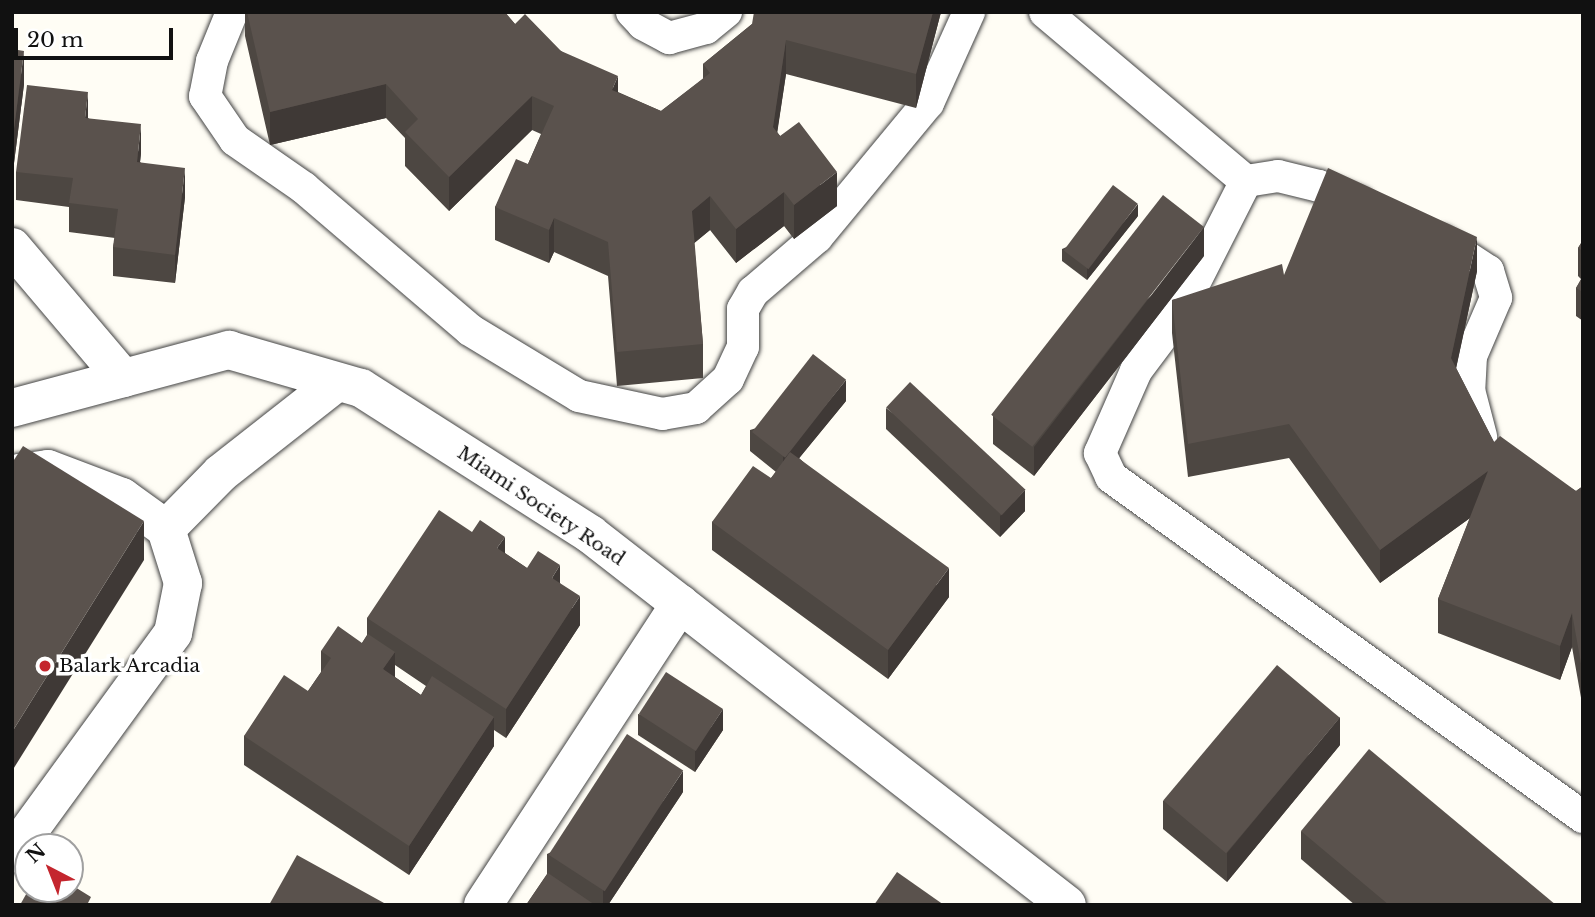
<!DOCTYPE html>
<html>
<head>
<meta charset="utf-8">
<style>
  body { margin:0 }
  #map { position:relative; width:1595px; height:917px; overflow:hidden; background:#fffdf5; font-family:"Libre Baskerville",serif }
  div>[style] { position:absolute }
  .roads { filter:drop-shadow(0 0 2px #444) drop-shadow(0 0 2px #444) }
  .lane>* { height:32px; margin:-16px; padding:0 16px; transform-origin:16px; border-radius:16px; background:#fff }
  .street>* { height:38px; margin:-19px; padding:0 19px; transform-origin:19px; border-radius:19px; background:#fff }
  .wall>* { inset:0; background:#4d4742 }
  .shaded-wall>* { inset:0; background:#3f3936 }
  .building>* { inset:0; background:#5a524d; transform-origin:0 0 }
  .dots>* { width:19px; height:19px; translate:-50% -50%; box-sizing:border-box; border:4px solid #fff; border-radius:50% }
  span { translate:-50% -50%; white-space:nowrap; text-align:center; line-height:1.15; -webkit-text-stroke:7px #fff; paint-order:stroke }
  .street-label { font-size:19px; color:#111 }
  .poi-label { font-size:19px; color:#111 }
  .left { translate:0 -50%; text-align:left }
  .frame { position:absolute; inset:0; border:14px solid #111; pointer-events:none }
  .north { position:absolute; left:14px; top:833px; width:70px; height:70px; box-sizing:border-box; background:#fff; border:2px solid #a0a0a0; border-radius:50%; rotate:318deg; font-size:19px; font-weight:700; line-height:28px; text-align:center; color:#111 }
  .north::after { content:''; display:block; margin:auto; width:24px; height:32px; background:#c4262e; clip-path:polygon(50% 0,100% 100%,50% 72%,0 100%) }
  .scale { position:absolute; left:14px; top:28px; width:159px; height:32px; box-sizing:border-box; border:4px solid #111; border-top:0; padding-left:9px; font-size:21px; line-height:24px; white-space:nowrap; color:#111; -webkit-text-stroke:5px #fff; paint-order:stroke }
</style>
</head>
<body>
<div id="map">
  <div class="roads">
    <div class="lane">
      <div style="left:232px;top:12px;width:53px;rotate:112.2deg"></div>
      <div style="left:212px;top:61px;width:36px;rotate:101deg"></div>
      <div style="left:205px;top:96px;width:53px;rotate:55.7deg"></div>
      <div style="left:235px;top:140px;width:84px;rotate:34.8deg"></div>
      <div style="left:304px;top:188px;width:218px;rotate:40.5deg"></div>
      <div style="left:470px;top:330px;width:127px;rotate:31.2deg"></div>
      <div style="left:579px;top:396px;width:85px;rotate:12.2deg"></div>
      <div style="left:662px;top:414px;width:35px;rotate:-10deg"></div>
      <div style="left:696px;top:408px;width:43px;rotate:-42.2deg"></div>
      <div style="left:728px;top:379px;width:35px;rotate:-65deg"></div>
      <div style="left:743px;top:347px;width:38px;rotate:-90deg"></div>
      <div style="left:743px;top:309px;width:20px;rotate:-60deg"></div>
      <div style="left:753px;top:292px;width:84px;rotate:-40.7deg"></div>
      <div style="left:817px;top:237px;width:174px;rotate:-50.4deg"></div>
      <div style="left:928px;top:103px;width:100px;rotate:-65.7deg"></div>
      <div style="left:632px;top:12px;width:16px;rotate:47deg"></div>
      <div style="left:643px;top:24px;width:30px;rotate:28deg"></div>
      <div style="left:669px;top:38px;width:38px;rotate:-15deg"></div>
      <div style="left:706px;top:28px;width:26px;rotate:-39deg"></div>
      <div style="left:1045px;top:12px;width:263px;rotate:40.1deg"></div>
      <div style="left:1360px;top:203px;width:44px;rotate:-157.5deg"></div>
      <div style="left:1319px;top:186px;width:42px;rotate:-166.3deg"></div>
      <div style="left:1278px;top:176px;width:32px;rotate:171deg"></div>
      <div style="left:1246px;top:181px;width:150px;rotate:116.9deg"></div>
      <div style="left:1178px;top:315px;width:70px;rotate:126.9deg"></div>
      <div style="left:1136px;top:371px;width:90px;rotate:113.7deg"></div>
      <div style="left:1100px;top:453px;width:26px;rotate:65deg"></div>
      <div style="left:1111px;top:477px;width:582px;rotate:35.77deg"></div>
      <div style="left:1442px;top:241px;width:55px;rotate:33.1deg"></div>
      <div style="left:1488px;top:271px;width:28px;rotate:73deg"></div>
      <div style="left:1496px;top:298px;width:63px;rotate:113.3deg"></div>
      <div style="left:1471px;top:356px;width:34px;rotate:93deg"></div>
      <div style="left:1469px;top:390px;width:48px;rotate:75.4deg"></div>
    </div>
    <div class="street">
      <div style="left:12px;top:247px;width:172px;rotate:49.7deg"></div>
      <div style="left:12px;top:408px;width:225px;rotate:-15deg"></div>
      <div style="left:229px;top:350px;width:137px;rotate:16.1deg"></div>
      <div style="left:361px;top:388px;width:272px;rotate:32.5deg"></div>
      <div style="left:590px;top:534px;width:604px;rotate:37.87deg"></div>
      <div style="left:12px;top:480px;width:11px;rotate:-41deg"></div>
      <div style="left:20px;top:473px;width:28px;rotate:-8deg"></div>
      <div style="left:48px;top:469px;width:79px;rotate:20.7deg"></div>
      <div style="left:122px;top:497px;width:54px;rotate:36deg"></div>
      <div style="left:166px;top:529px;width:57px;rotate:72.5deg"></div>
      <div style="left:183px;top:583px;width:51px;rotate:101.3deg"></div>
      <div style="left:173px;top:633px;width:273px;rotate:126.1deg"></div>
      <div style="left:166px;top:529px;width:78px;rotate:-45.5deg"></div>
      <div style="left:221px;top:473px;width:147px;rotate:-38.1deg"></div>
      <div style="left:483px;top:905px;width:360px;rotate:-56.8deg"></div>
    </div>
  </div>
  <div class="wall">
    <div style="clip-path:polygon(245px 12px,507px 12px,507px 15px,515px 24px,561px 51px,618px 92px,661px 111px,703px 79px,703px 64px,752px 24px,941px 12px,916px 108px,786px 74px,777px 132px,837px 206px,794px 239px,784px 226px,736px 263px,710px 230px,694px 243px,703px 344px,703px 378px,617px 386px,608px 276px,554px 252px,549px 263px,495px 240px,495px 207px,528px 164px,541px 134px,532px 130px,449px 211px,405px 166px,405px 138px,386px 118px,270px 145px,245px 36px)"></div>
    <div style="clip-path:polygon(12px 49px,24px 84px,13px 171px,12px 171px)"></div>
    <div style="clip-path:polygon(88px 118px,141px 153px,140px 162px,185px 197px,175px 283px,113px 276px,113px 247px,115px 238px,69px 232px,69px 207px,16px 200px,16px 172px)"></div>
    <div style="clip-path:polygon(1138px 216px,1087px 280px,1062px 261px,1062px 249px)"></div>
    <div style="clip-path:polygon(1583px 240px,1583px 321px,1576px 316px,1576px 288px,1581px 279px,1578px 276px,1578px 248px)"></div>
    <div style="clip-path:polygon(1204px 256px,1034px 476px,993px 444px,993px 416px)"></div>
    <div style="clip-path:polygon(1477px 271px,1456px 368px,1494px 442px,1576px 491px,1583px 486px,1583px 709px,1572px 647px,1560px 680px,1438px 633px,1438px 599px,1470px 518px,1380px 583px,1289px 458px,1188px 477px,1172px 333px,1172px 300px,1284px 275px)"></div>
    <div style="clip-path:polygon(846px 401px,799px 458px,949px 597px,888px 679px,712px 550px,712px 522px,771px 478px,776px 472px,750px 451px,750px 430px)"></div>
    <div style="clip-path:polygon(886px 408px,1025px 511px,1000px 537px,886px 429px)"></div>
    <div style="clip-path:polygon(evenodd,505px 553px,527px 568px,560px 583px,580px 625px,506px 738px,494px 730px,494px 746px,409px 875px,244px 765px,244px 736px,308px 691px,321px 672px,321px 651px,362px 643px,367px 635px,367px 618px,505px 553px,395px 665px,426px 686px,421px 695px,395px 677px,395px 665px)"></div>
    <div style="clip-path:polygon(638px 714px,723px 730px,695px 772px,638px 735px)"></div>
    <div style="clip-path:polygon(1340px 745px,1227px 882px,1163px 829px,1163px 801px)"></div>
    <div style="clip-path:polygon(683px 792px,608px 905px,526px 905px,547px 874px,547px 854px)"></div>
    <div style="clip-path:polygon(1301px 831px,1556px 905px,1355px 905px,1301px 859px)"></div>
  </div>
  <div class="shaded-wall">
    <div style="clip-path:polygon(933px 12px,941px 12px,916px 108px,916px 74px)"></div>
    <div style="clip-path:polygon(786px 40px,786px 74px,773px 161px,773px 127px)"></div>
    <div style="clip-path:polygon(24px 51px,24px 84px,13px 171px,13px 137px)"></div>
    <div style="clip-path:polygon(618px 76px,618px 110px,612px 90px)"></div>
    <div style="clip-path:polygon(386px 84px,386px 118px,270px 145px,270px 112px)"></div>
    <div style="clip-path:polygon(88px 92px,88px 121px,85px 118px)"></div>
    <div style="clip-path:polygon(532px 96px,532px 130px,449px 211px,449px 177px)"></div>
    <div style="clip-path:polygon(141px 124px,141px 153px,137px 190px,137px 162px)"></div>
    <div style="clip-path:polygon(185px 168px,185px 197px,175px 283px,175px 255px)"></div>
    <div style="clip-path:polygon(837px 172px,837px 206px,794px 239px,794px 205px)"></div>
    <div style="clip-path:polygon(784px 192px,784px 226px,736px 263px,736px 229px)"></div>
    <div style="clip-path:polygon(710px 196px,710px 230px,692px 245px,692px 211px)"></div>
    <div style="clip-path:polygon(1138px 204px,1138px 216px,1087px 280px,1087px 268px)"></div>
    <div style="clip-path:polygon(554px 218px,554px 252px,549px 263px,549px 230px)"></div>
    <div style="clip-path:polygon(1204px 227px,1204px 256px,1034px 476px,1034px 447px)"></div>
    <div style="clip-path:polygon(1477px 237px,1477px 271px,1451px 392px,1451px 358px)"></div>
    <div style="clip-path:polygon(12px 272px,13px 272px,12px 301px)"></div>
    <div style="clip-path:polygon(846px 380px,846px 401px,783px 478px,783px 457px)"></div>
    <div style="clip-path:polygon(1488px 471px,1488px 505px,1380px 583px,1380px 550px)"></div>
    <div style="clip-path:polygon(1025px 490px,1025px 511px,1000px 537px,1000px 516px)"></div>
    <div style="clip-path:polygon(144px 521px,144px 560px,12px 771px,12px 732px)"></div>
    <div style="clip-path:polygon(505px 537px,505px 565px,497px 548px)"></div>
    <div style="clip-path:polygon(560px 565px,560px 594px,552px 578px)"></div>
    <div style="clip-path:polygon(949px 568px,949px 597px,888px 679px,888px 650px)"></div>
    <div style="clip-path:polygon(580px 596px,580px 625px,506px 738px,506px 709px)"></div>
    <div style="clip-path:polygon(1572px 613px,1572px 647px,1560px 680px,1560px 646px)"></div>
    <div style="clip-path:polygon(395px 652px,395px 680px,383px 669px)"></div>
    <div style="clip-path:polygon(723px 709px,723px 730px,695px 772px,695px 751px)"></div>
    <div style="clip-path:polygon(494px 717px,494px 746px,409px 875px,409px 846px)"></div>
    <div style="clip-path:polygon(1340px 717px,1340px 745px,1227px 882px,1227px 853px)"></div>
    <div style="clip-path:polygon(683px 771px,683px 792px,608px 905px,603px 905px,603px 891px)"></div>
  </div>
  <div class="building">
    <div style="clip-path:polygon(247px 12px,505px 12px,515px 24px,525px 14px,561px 51px,618px 76px,612px 90px,661px 111px,710px 73px,703px 64px,752px 24px,754px 12px,933px 12px,916px 74px,786px 40px,773px 127px,780px 136px,799px 122px,837px 172px,794px 205px,784px 192px,736px 229px,710px 196px,692px 211px,703px 344px,617px 352px,608px 242px,554px 218px,549px 230px,495px 207px,516px 159px,528px 164px,554px 106px,532px 96px,449px 177px,405px 132px,418px 119px,386px 84px,270px 112px)"></div>
    <div style="clip-path:polygon(12px 49px,24px 51px,13px 137px,12px 137px)"></div>
    <div style="clip-path:polygon(27px 85px,88px 92px,85px 118px,141px 124px,137px 162px,185px 168px,175px 255px,113px 247px,118px 209px,69px 203px,73px 178px,16px 172px)"></div>
    <div style="clip-path:polygon(1328px 168px,1477px 237px,1451px 358px,1494px 442px,1500px 436px,1576px 491px,1583px 486px,1583px 675px,1572px 613px,1560px 646px,1438px 599px,1488px 471px,1380px 550px,1289px 424px,1188px 444px,1172px 300px,1282px 264px,1284px 275px)"></div>
    <div style="left:1113px;top:185px;width:31px;height:82px;rotate:37deg"></div>
    <div style="left:1163px;top:195px;width:52px;height:279px;rotate:38deg"></div>
    <div style="clip-path:polygon(1583px 240px,1583px 251px,1578px 248px)"></div>
    <div style="clip-path:polygon(1583px 277px,1583px 292px,1576px 288px)"></div>
    <div style="left:813px;top:354px;width:42px;height:99px;rotate:38deg"></div>
    <div style="left:910px;top:382px;width:158px;height:35px;rotate:43deg"></div>
    <div style="clip-path:polygon(23px 446px,144px 521px,12px 732px,12px 463px)"></div>
    <div style="clip-path:polygon(790px 452px,949px 568px,888px 650px,712px 522px,753px 466px,771px 478px)"></div>
    <div style="clip-path:polygon(439px 510px,472px 532px,480px 520px,505px 537px,497px 548px,527px 568px,538px 551px,560px 565px,552px 578px,580px 596px,506px 709px,367px 618px)"></div>
    <div style="clip-path:polygon(338px 626px,362px 643px,368px 634px,395px 652px,383px 669px,421px 695px,432px 676px,494px 717px,409px 846px,244px 736px,284px 675px,308px 691px,331px 658px,321px 651px)"></div>
    <div style="left:1277px;top:665px;width:82px;height:177px;rotate:40deg"></div>
    <div style="left:666px;top:672px;width:68px;height:50px;rotate:33deg"></div>
    <div style="left:627px;top:734px;width:67px;height:144px;rotate:33deg"></div>
    <div style="clip-path:polygon(1369px 749px,1556px 905px,1389px 905px,1301px 831px)"></div>
    <div style="clip-path:polygon(297px 855px,384px 903px,383px 905px,269px 905px)"></div>
    <div style="clip-path:polygon(897px 872px,944px 905px,874px 905px)"></div>
    <div style="clip-path:polygon(548px 873px,595px 905px,526px 905px)"></div>
    <div style="clip-path:polygon(70px 884px,91px 897px,87px 905px,20px 905px,29px 889px,70px 889px)"></div>
  </div>
  <div class="dots">
    <div style="left:45px;top:666px;background:#c4262e"></div>
  </div>
  <div class="street-label">
    <span style="left:541px;top:506px;rotate:34deg">Miami Society Road</span>
  </div>
  <div class="poi-label">
    <span class="left" style="left:59px;top:666px">Balark Arcadia</span>
  </div>
  <div class="frame"></div>
  <div class="north">N</div>
  <div class="scale">20 m</div>
</div>
</body>
</html>
